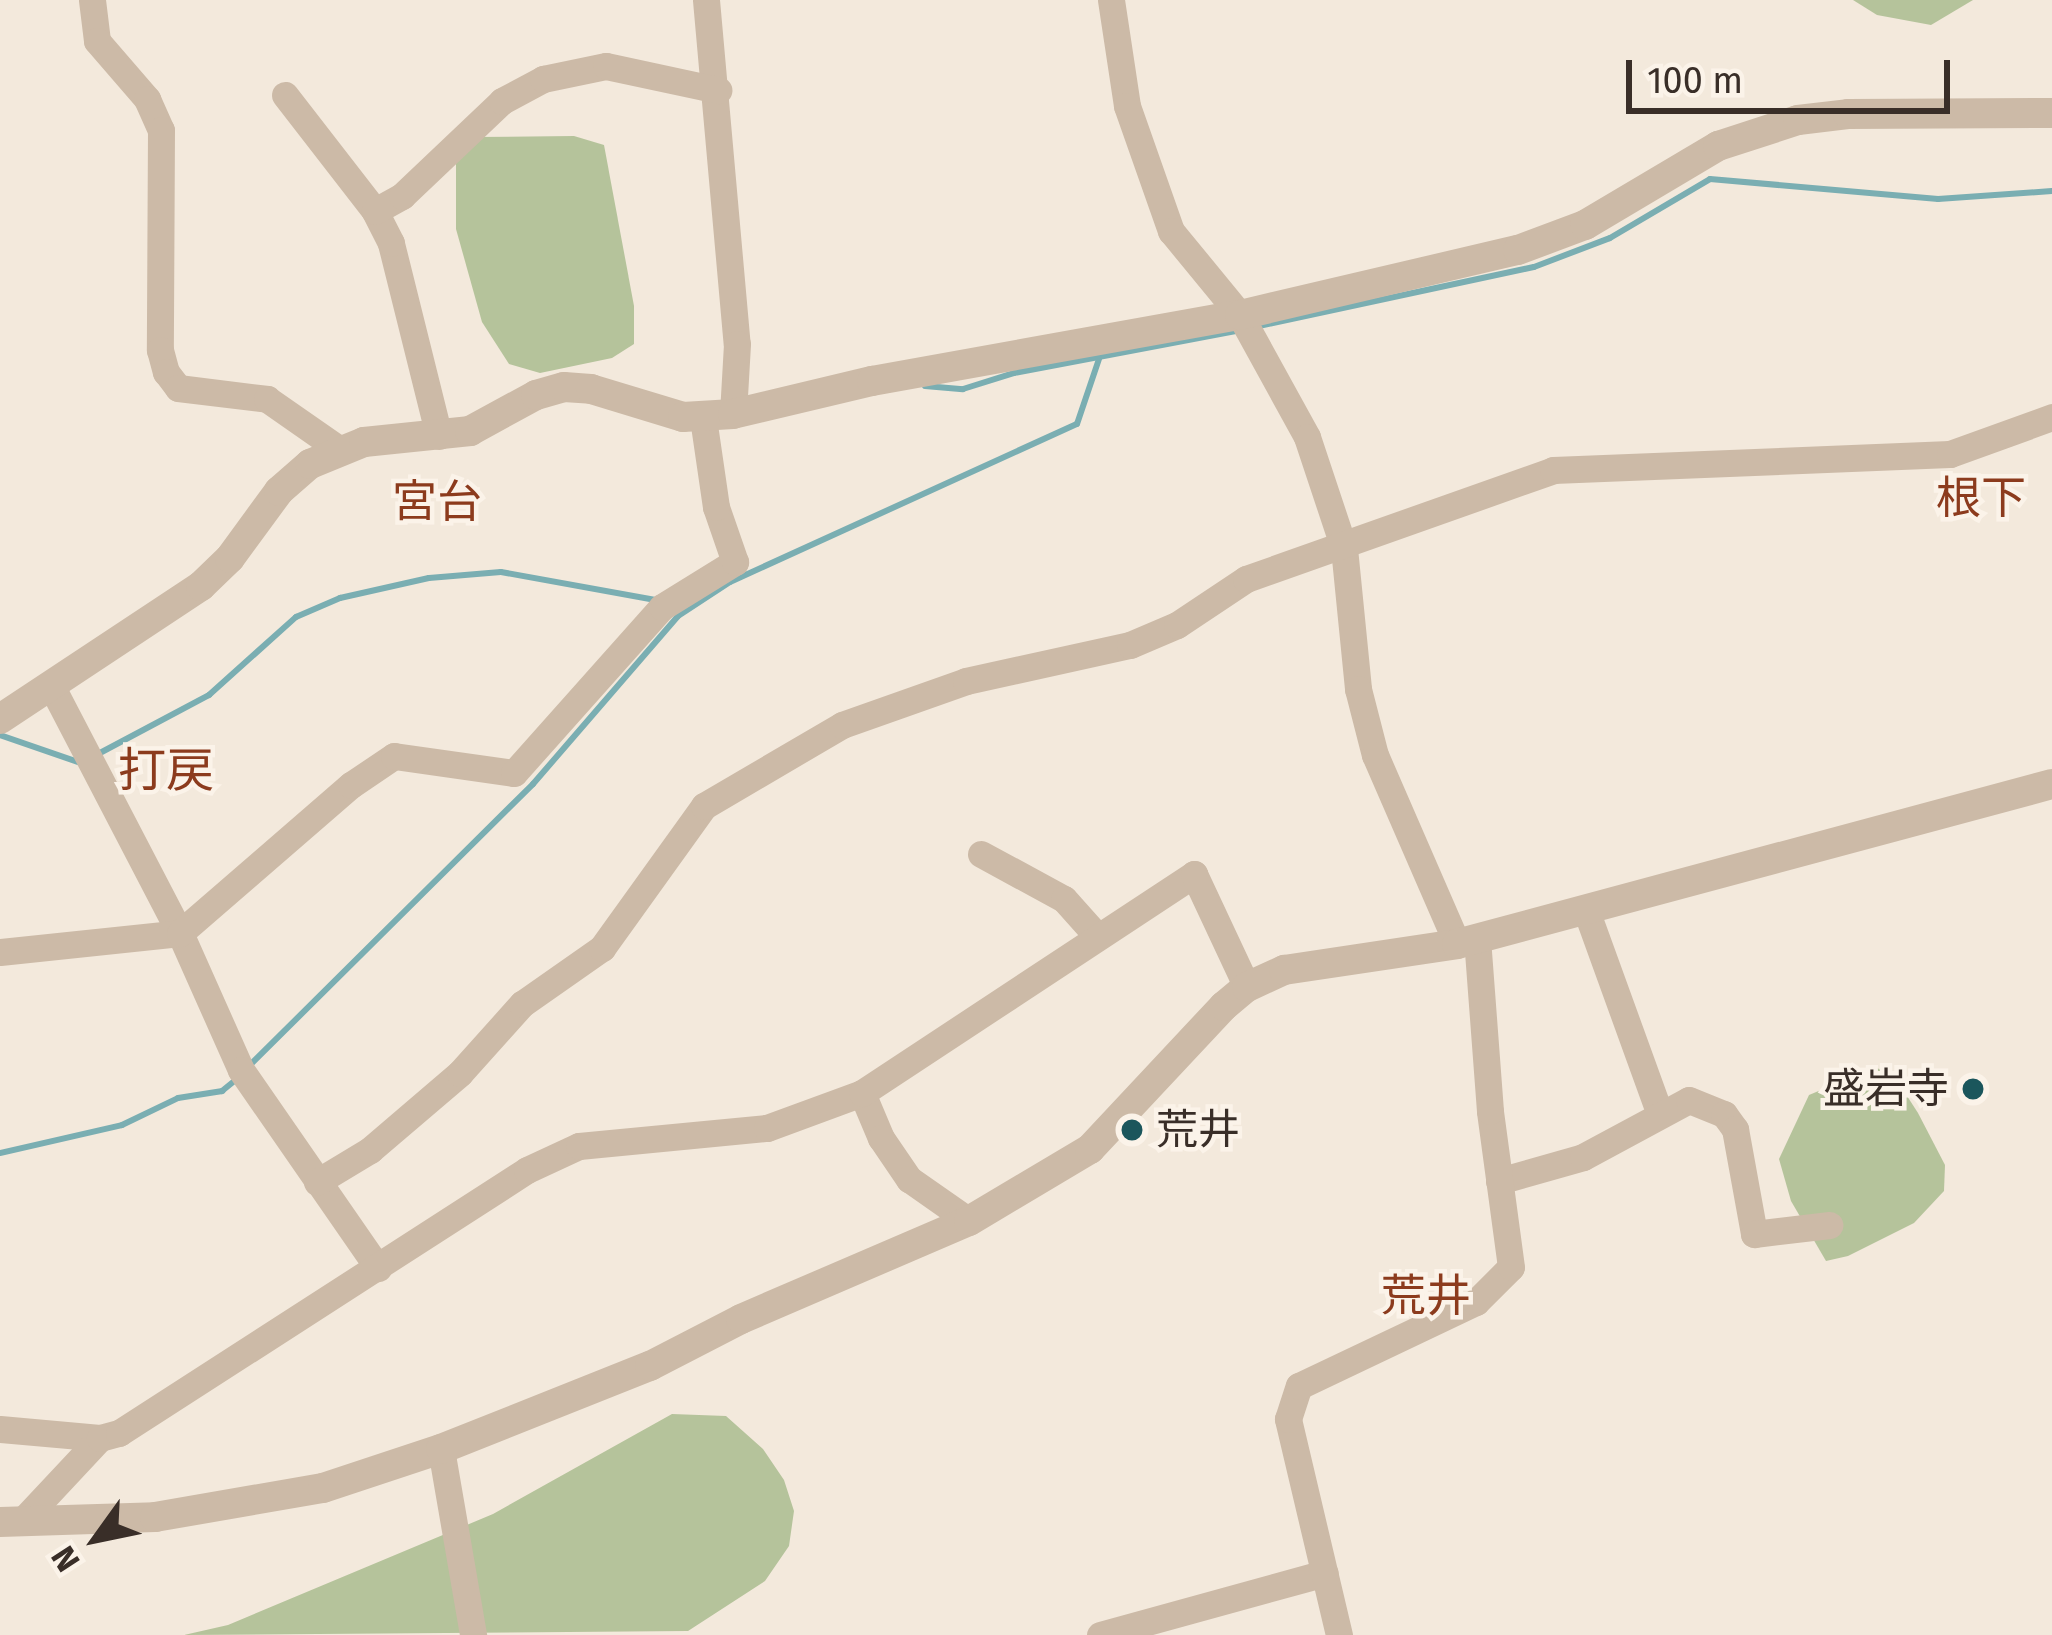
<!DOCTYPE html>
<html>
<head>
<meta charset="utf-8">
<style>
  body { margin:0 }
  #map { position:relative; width:2052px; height:1635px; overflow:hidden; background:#f3e9dc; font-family:"Fira Sans","Noto Sans JP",sans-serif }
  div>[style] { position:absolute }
  .green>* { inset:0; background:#b5c39b }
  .stream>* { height:6px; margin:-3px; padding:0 3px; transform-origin:3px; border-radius:3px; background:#7aaeb2 }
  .minor>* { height:27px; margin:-13.5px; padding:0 13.5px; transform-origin:13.5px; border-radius:13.5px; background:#ccbaa7 }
  .tertiary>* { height:30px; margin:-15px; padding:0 15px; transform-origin:15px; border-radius:15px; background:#ccbaa7 }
  .dots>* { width:33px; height:33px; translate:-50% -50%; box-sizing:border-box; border:6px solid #fbf3e9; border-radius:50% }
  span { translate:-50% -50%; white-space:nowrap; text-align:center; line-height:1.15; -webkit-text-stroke:9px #fbf3e9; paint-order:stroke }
  .poi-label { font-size:42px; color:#392e28 }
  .right { translate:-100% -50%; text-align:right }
  .left { translate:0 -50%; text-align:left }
  .neighbourhood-label { font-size:45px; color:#8c3b1d }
  .quarter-label { font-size:48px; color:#8c3b1d }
  .north { position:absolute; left:36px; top:1479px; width:120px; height:120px; -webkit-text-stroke:9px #fbf3e9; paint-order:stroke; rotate:237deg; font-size:33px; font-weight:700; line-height:48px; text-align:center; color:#392e28 }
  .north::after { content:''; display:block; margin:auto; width:42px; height:54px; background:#392e28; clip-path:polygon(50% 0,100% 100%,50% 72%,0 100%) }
  .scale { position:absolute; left:1626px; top:60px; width:324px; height:54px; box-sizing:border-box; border:6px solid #392e28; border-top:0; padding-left:15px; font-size:36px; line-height:42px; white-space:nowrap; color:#392e28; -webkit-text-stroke:9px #fbf3e9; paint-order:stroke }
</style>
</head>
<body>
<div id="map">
  <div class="green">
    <div style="clip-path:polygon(1853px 0,1973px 0,1931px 25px,1877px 15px)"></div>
    <div style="clip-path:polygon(574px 136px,604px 145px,634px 306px,634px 344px,612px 358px,540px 373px,509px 364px,482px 322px,456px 229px,456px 162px,475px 137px)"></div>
    <div style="clip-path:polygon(1876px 1067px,1898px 1082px,1918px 1113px,1945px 1165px,1944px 1191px,1914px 1223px,1848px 1256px,1826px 1261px,1791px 1201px,1779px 1159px,1809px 1095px)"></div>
    <div style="clip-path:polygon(672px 1414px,726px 1416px,763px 1449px,784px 1480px,794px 1511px,789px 1546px,765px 1581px,688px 1631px,184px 1635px,228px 1625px,493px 1514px)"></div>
  </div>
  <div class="stream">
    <div style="left:1254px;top:327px;width:286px;rotate:-12.1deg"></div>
    <div style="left:1534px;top:267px;width:81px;rotate:-20.9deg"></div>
    <div style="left:1610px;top:238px;width:116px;rotate:-30.5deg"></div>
    <div style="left:1710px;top:179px;width:229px;rotate:5deg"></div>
    <div style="left:1938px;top:199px;width:114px;rotate:-4deg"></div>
    <div style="left:925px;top:386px;width:38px;rotate:5deg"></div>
    <div style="left:963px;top:389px;width:53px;rotate:-17.4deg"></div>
    <div style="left:1014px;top:373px;width:231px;rotate:-10.7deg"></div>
    <div style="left:0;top:735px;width:86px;rotate:19.1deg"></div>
    <div style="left:98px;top:754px;width:126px;rotate:-28deg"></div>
    <div style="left:209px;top:695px;width:117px;rotate:-41.9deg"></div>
    <div style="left:296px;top:617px;width:48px;rotate:-23.4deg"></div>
    <div style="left:340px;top:598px;width:91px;rotate:-12.7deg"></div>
    <div style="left:429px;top:578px;width:72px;rotate:-4.8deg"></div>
    <div style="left:501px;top:572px;width:157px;rotate:10.3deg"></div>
    <div style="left:247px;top:1068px;width:403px;rotate:-44.8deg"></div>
    <div style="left:533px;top:784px;width:222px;rotate:-49.2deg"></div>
    <div style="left:678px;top:616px;width:62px;rotate:-33.2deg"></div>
    <div style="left:730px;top:582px;width:381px;rotate:-24.5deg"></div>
    <div style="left:1077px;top:424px;width:69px;rotate:-71.3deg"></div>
    <div style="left:0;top:1153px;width:125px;rotate:-12.9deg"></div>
    <div style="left:122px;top:1125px;width:62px;rotate:-25.7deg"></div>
    <div style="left:178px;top:1098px;width:45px;rotate:-9deg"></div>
    <div style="left:222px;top:1091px;width:21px;rotate:-39deg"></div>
  </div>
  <div class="minor">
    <div style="left:92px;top:0;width:41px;rotate:83deg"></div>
    <div style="left:97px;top:41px;width:77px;rotate:49.2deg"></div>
    <div style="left:147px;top:99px;width:34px;rotate:66deg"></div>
    <div style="left:161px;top:130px;width:220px;rotate:90.3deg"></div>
    <div style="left:160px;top:350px;width:23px;rotate:75deg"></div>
    <div style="left:166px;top:372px;width:20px;rotate:53deg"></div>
    <div style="left:178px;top:388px;width:90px;rotate:7deg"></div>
    <div style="left:267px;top:399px;width:89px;rotate:34.9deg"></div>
    <div style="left:706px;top:0;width:345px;rotate:84.9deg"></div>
    <div style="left:737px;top:344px;width:70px;rotate:93.3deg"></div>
    <div style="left:1111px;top:0;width:107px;rotate:81.4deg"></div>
    <div style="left:1127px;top:106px;width:133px;rotate:70.6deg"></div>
    <div style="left:1171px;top:231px;width:109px;rotate:50.6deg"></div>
    <div style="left:1240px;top:315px;width:139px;rotate:61.2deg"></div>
    <div style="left:1307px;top:437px;width:117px;rotate:71.6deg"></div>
    <div style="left:1344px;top:548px;width:142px;rotate:84.3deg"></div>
    <div style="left:1358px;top:689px;width:68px;rotate:75.6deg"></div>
    <div style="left:1375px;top:755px;width:206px;rotate:66.5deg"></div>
    <div style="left:285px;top:95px;width:147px;rotate:52.2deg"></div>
    <div style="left:439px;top:436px;width:199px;rotate:-104deg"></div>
    <div style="left:391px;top:243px;width:36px;rotate:-117deg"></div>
    <div style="left:375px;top:211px;width:31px;rotate:-29deg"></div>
    <div style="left:402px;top:196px;width:138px;rotate:-43.5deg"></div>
    <div style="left:502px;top:101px;width:47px;rotate:-28.2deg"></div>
    <div style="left:543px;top:79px;width:64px;rotate:-11.7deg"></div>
    <div style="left:606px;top:66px;width:115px;rotate:12.1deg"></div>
    <div style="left:53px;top:689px;width:275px;rotate:62.5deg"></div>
    <div style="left:180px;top:933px;width:150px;rotate:66deg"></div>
    <div style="left:241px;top:1070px;width:241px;rotate:55.3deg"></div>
    <div style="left:981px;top:854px;width:94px;rotate:28.5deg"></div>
    <div style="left:1064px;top:899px;width:50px;rotate:48.3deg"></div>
    <div style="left:1586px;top:910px;width:215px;rotate:70.1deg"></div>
    <div style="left:0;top:952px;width:181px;rotate:-6deg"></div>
    <div style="left:180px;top:933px;width:226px;rotate:-40.9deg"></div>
    <div style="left:351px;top:785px;width:52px;rotate:-34deg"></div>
    <div style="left:394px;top:756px;width:121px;rotate:8.1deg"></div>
    <div style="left:514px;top:773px;width:222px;rotate:-48.3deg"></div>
    <div style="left:662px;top:607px;width:86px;rotate:-31.7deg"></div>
    <div style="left:735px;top:562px;width:58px;rotate:-109.1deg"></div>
    <div style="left:716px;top:507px;width:90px;rotate:-98.3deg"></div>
    <div style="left:862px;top:1093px;width:49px;rotate:67.1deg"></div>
    <div style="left:881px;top:1138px;width:50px;rotate:55.7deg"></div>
    <div style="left:909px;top:1179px;width:73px;rotate:35deg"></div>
    <div style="left:1499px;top:1181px;width:87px;rotate:-15.9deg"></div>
    <div style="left:1583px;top:1157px;width:120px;rotate:-28.3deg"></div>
    <div style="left:1689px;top:1100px;width:38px;rotate:22deg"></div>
    <div style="left:1724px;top:1114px;width:19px;rotate:54deg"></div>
    <div style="left:1735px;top:1129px;width:107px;rotate:79.7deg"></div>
    <div style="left:1754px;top:1234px;width:76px;rotate:-6.8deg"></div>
    <div style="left:317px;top:1182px;width:62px;rotate:-31.1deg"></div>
    <div style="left:370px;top:1150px;width:118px;rotate:-40.5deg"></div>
    <div style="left:460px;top:1073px;width:93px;rotate:-48.1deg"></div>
    <div style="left:522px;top:1004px;width:98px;rotate:-35deg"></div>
    <div style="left:602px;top:948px;width:175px;rotate:-54.3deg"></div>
    <div style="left:704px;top:806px;width:160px;rotate:-30.4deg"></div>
    <div style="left:842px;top:725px;width:132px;rotate:-19.5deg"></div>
    <div style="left:966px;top:681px;width:168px;rotate:-12.4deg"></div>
    <div style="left:1130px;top:645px;width:51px;rotate:-23.1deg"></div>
    <div style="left:1177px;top:625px;width:83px;rotate:-33.7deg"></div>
    <div style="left:1246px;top:579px;width:326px;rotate:-19.5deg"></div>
    <div style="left:1553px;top:470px;width:397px;rotate:-2.3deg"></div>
    <div style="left:1950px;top:454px;width:109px;rotate:-19.9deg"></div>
    <div style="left:0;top:1429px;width:100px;rotate:5.1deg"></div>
    <div style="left:441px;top:1449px;width:189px;rotate:80.2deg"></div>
    <div style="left:26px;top:1517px;width:108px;rotate:-46.9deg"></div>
    <div style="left:100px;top:1438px;width:20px;rotate:-15deg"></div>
    <div style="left:119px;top:1433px;width:485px;rotate:-32.8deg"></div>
    <div style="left:527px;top:1170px;width:57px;rotate:-24.8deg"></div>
    <div style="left:579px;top:1146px;width:189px;rotate:-5.5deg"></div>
    <div style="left:767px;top:1128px;width:101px;rotate:-20.2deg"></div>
    <div style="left:862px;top:1093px;width:398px;rotate:-33.4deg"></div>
    <div style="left:1194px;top:874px;width:125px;rotate:64.9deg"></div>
    <div style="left:1100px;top:1635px;width:233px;rotate:-15.4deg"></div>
    <div style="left:1339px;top:1635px;width:222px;rotate:-103.3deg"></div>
    <div style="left:1288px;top:1419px;width:35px;rotate:-72deg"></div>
    <div style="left:1299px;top:1386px;width:196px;rotate:-25.4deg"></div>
    <div style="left:1476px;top:1302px;width:49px;rotate:-45deg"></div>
    <div style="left:1511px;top:1267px;width:157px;rotate:-97.7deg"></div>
    <div style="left:1490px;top:1111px;width:172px;rotate:-94.3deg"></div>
  </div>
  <div class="tertiary">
    <div style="left:0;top:719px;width:241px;rotate:-33.5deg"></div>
    <div style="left:201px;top:586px;width:40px;rotate:-44deg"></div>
    <div style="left:230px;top:558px;width:83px;rotate:-53.8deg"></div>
    <div style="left:279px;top:491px;width:41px;rotate:-41.1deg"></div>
    <div style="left:310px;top:464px;width:58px;rotate:-22.2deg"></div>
    <div style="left:364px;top:442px;width:107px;rotate:-5.9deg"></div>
    <div style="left:470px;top:431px;width:75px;rotate:-28.6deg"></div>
    <div style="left:536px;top:395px;width:29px;rotate:-16deg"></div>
    <div style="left:564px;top:387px;width:27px;rotate:4deg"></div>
    <div style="left:591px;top:389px;width:96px;rotate:16.9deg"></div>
    <div style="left:683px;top:417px;width:50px;rotate:-3.4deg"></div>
    <div style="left:733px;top:414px;width:143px;rotate:-13.4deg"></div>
    <div style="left:872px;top:381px;width:374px;rotate:-10.2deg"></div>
    <div style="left:1240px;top:315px;width:285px;rotate:-13.2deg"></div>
    <div style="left:1518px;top:250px;width:72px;rotate:-20.5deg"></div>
    <div style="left:1585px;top:225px;width:155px;rotate:-30.7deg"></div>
    <div style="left:1718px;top:146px;width:84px;rotate:-18deg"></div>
    <div style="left:1798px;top:120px;width:50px;rotate:-6.8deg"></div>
    <div style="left:1848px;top:114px;width:204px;rotate:-0.3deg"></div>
    <div style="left:0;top:1522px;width:155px;rotate:-1.8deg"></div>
    <div style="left:155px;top:1517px;width:170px;rotate:-9.8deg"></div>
    <div style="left:323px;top:1488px;width:124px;rotate:-18.3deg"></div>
    <div style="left:441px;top:1449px;width:225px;rotate:-21.7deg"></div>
    <div style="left:650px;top:1366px;width:102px;rotate:-27.3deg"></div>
    <div style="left:741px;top:1319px;width:248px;rotate:-23.3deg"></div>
    <div style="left:969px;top:1221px;width:141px;rotate:-30.8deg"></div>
    <div style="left:1090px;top:1149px;width:196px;rotate:-46.9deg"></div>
    <div style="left:1224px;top:1006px;width:30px;rotate:-40deg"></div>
    <div style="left:1247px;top:987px;width:41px;rotate:-24.7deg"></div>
    <div style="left:1284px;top:970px;width:175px;rotate:-8.5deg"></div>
    <div style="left:1457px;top:944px;width:616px;rotate:-15.05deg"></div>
  </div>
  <div class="dots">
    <div style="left:1973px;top:1089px;background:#1b565c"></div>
    <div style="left:1132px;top:1130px;background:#1b565c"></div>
  </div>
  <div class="poi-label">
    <span class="right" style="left:1949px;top:1089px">盛岩寺</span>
    <span class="left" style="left:1156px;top:1130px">荒井</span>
  </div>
  <div class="neighbourhood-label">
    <span style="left:1981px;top:499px">根下</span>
    <span style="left:437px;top:503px">宮台</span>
    <span style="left:1426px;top:1297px">荒井</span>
  </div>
  <div class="quarter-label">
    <span style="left:166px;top:772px">打戻</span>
  </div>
  <div class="north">N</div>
  <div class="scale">100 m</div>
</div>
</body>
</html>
